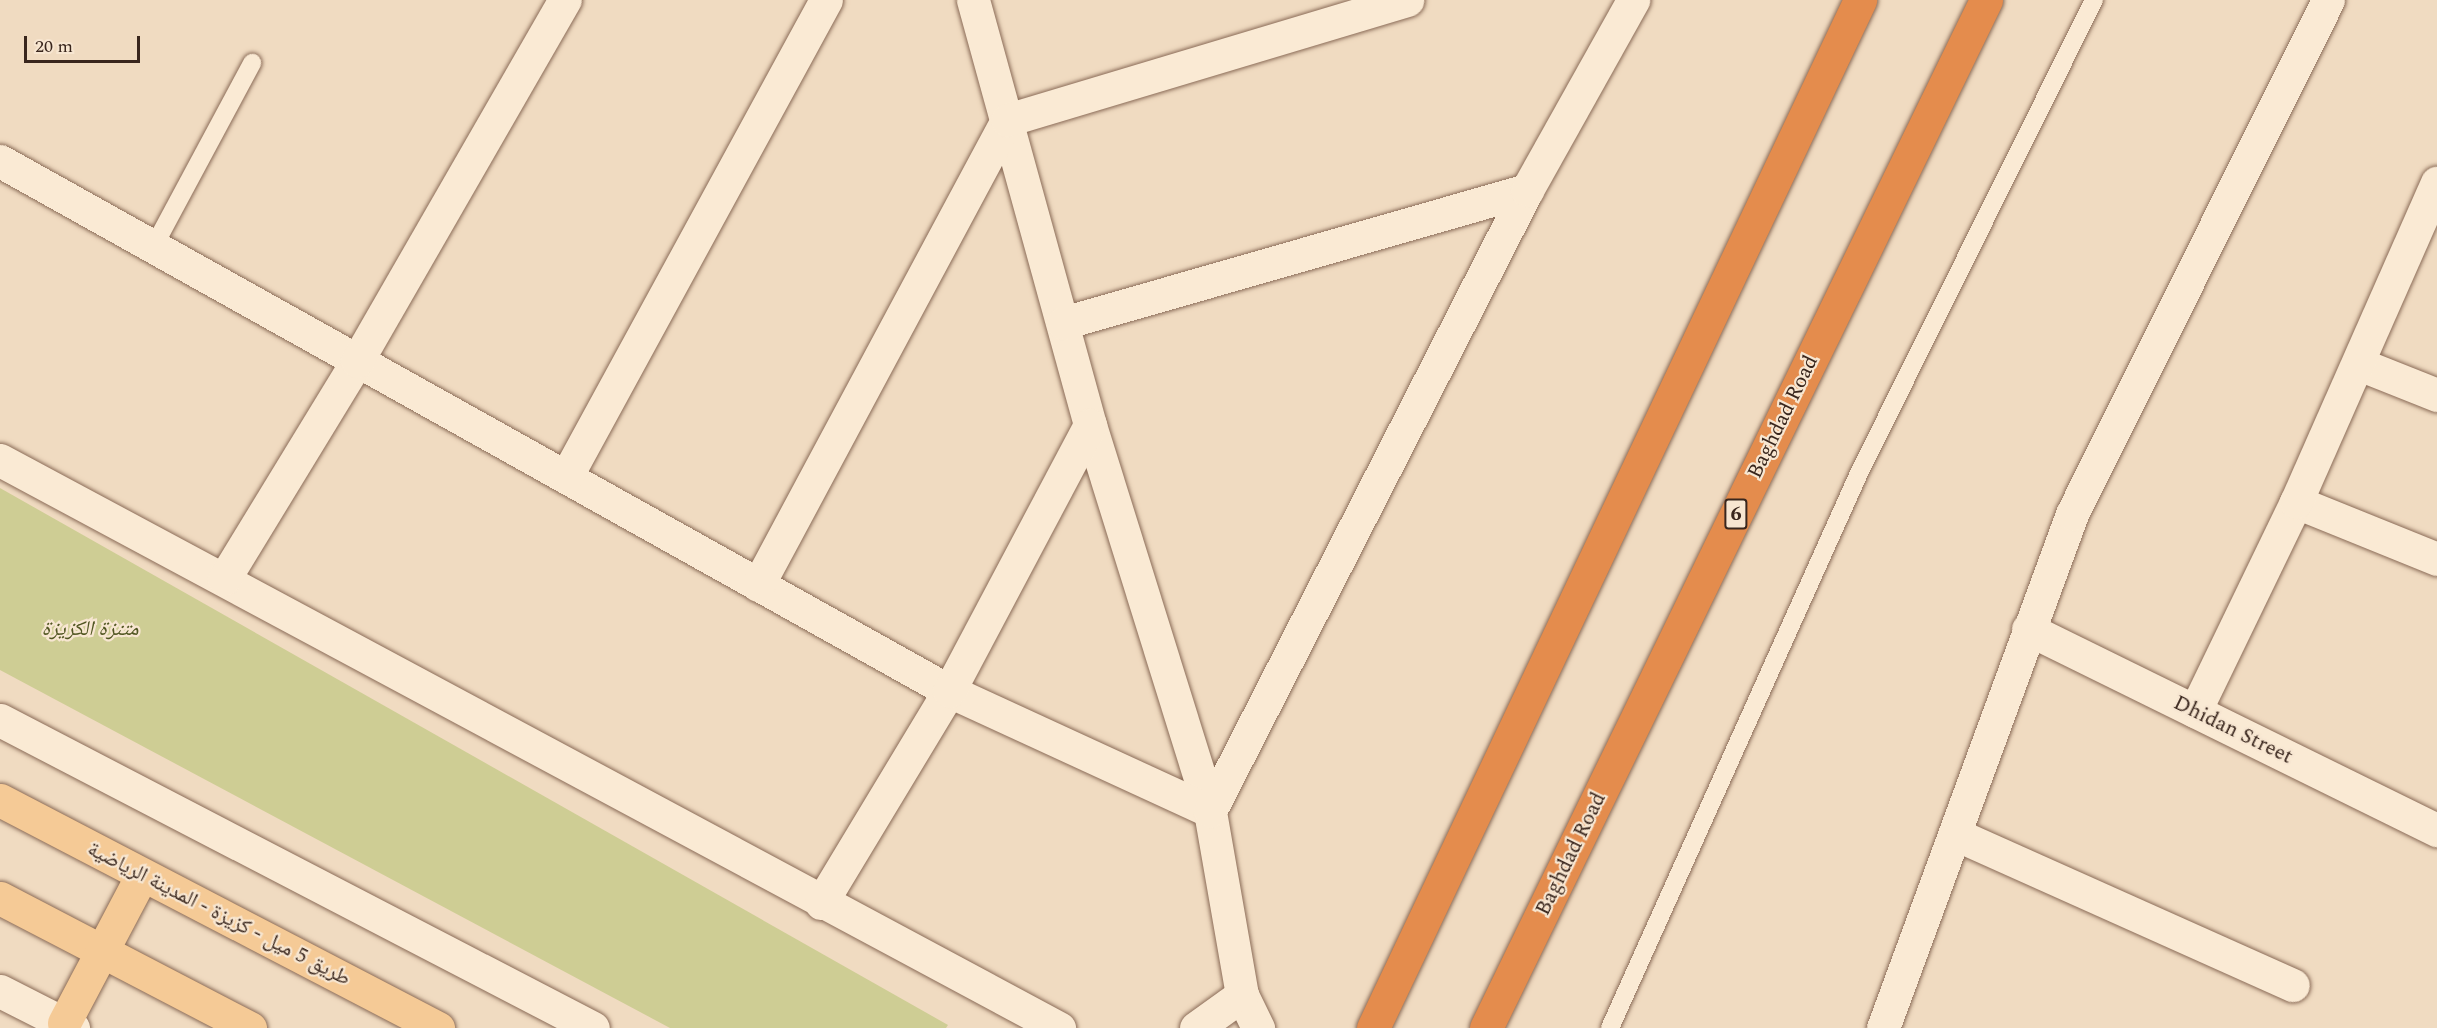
<!DOCTYPE html>
<html>
<head>
<meta charset="utf-8">
<style>
  body { margin:0 }
  #map { position:relative; width:2437px; height:1028px; overflow:hidden; background:#f0dbc1; font-family:Spectral,"Noto Naskh Arabic",serif }
  div>[style] { position:absolute }
  .green>* { inset:0; background:#cecd94 }
  .roads { filter:drop-shadow(0 0 2px #8a6b57) drop-shadow(0 0 2px #8a6b57) }
  .lane>* { height:18px; margin:-9px; padding:0 9px; transform-origin:9px; border-radius:9px; background:#faead4 }
  .street>* { height:33px; margin:-16.5px; padding:0 16.5px; transform-origin:16.5px; border-radius:16.5px; background:#faead4 }
  .secondary>* { height:33px; margin:-16.5px; padding:0 16.5px; transform-origin:16.5px; border-radius:16.5px; background:#faead4 }
  .primary>* { height:33px; margin:-16.5px; padding:0 16.5px; transform-origin:16.5px; border-radius:16.5px; background:#f5ca96 }
  .highway>* { height:33px; margin:-16.5px; padding:0 16.5px; transform-origin:16.5px; border-radius:16.5px; background:#e48c4d }
  span { translate:-50% -50%; white-space:nowrap; text-align:center; line-height:1.15; -webkit-text-stroke:4.5px #f7e6d1; paint-order:stroke }
  .shield-label span { padding:2px 4px; background:#f7e6d1; border:2px solid; border-radius:4px; -webkit-text-stroke-width:0 }
  .shield-label { font-size:20px; color:#39261d; font-weight:700 }
  .street-label { font-size:21px; color:#39261d }
  .park-label { font-size:21px; color:#515622; font-style:italic }
  .scale { position:absolute; left:24px; top:36px; width:116px; height:27px; box-sizing:border-box; border:3px solid #39261d; border-top:0; padding-left:8px; font-size:18px; line-height:21px; white-space:nowrap; color:#39261d; -webkit-text-stroke:4px #f7e6d1; paint-order:stroke }
</style>
</head>
<body>
<div id="map">
  <div class="green">
    <div style="clip-path:polygon(0 488px,948px 1025px,946px 1028px,670px 1028px,0 670px)"></div>
  </div>
  <div class="roads">
    <div class="lane">
      <div style="left:154px;top:246px;width:208px;rotate:-61.8deg"></div>
      <div style="left:1610px;top:1028px;width:611px;rotate:-65.83deg"></div>
      <div style="left:1860px;top:471px;width:526px;rotate:-63.58deg"></div>
    </div>
    <div class="street">
      <div style="left:973px;top:0;width:441px;rotate:74.6deg"></div>
      <div style="left:1090px;top:425px;width:404px;rotate:72.7deg"></div>
      <div style="left:0;top:161px;width:1087px;rotate:29.18deg"></div>
      <div style="left:949px;top:691px;width:287px;rotate:24.7deg"></div>
      <div style="left:1063px;top:323px;width:483px;rotate:-16deg"></div>
      <div style="left:2359px;top:364px;width:84px;rotate:21.7deg"></div>
      <div style="left:0;top:460px;width:1202px;rotate:28.21deg"></div>
      <div style="left:566px;top:477px;width:543px;rotate:-61.41deg"></div>
      <div style="left:2296px;top:502px;width:152px;rotate:22deg"></div>
      <div style="left:224px;top:579px;width:255px;rotate:-58.6deg"></div>
      <div style="left:357px;top:361px;width:417px;rotate:-60.1deg"></div>
      <div style="left:758px;top:585px;width:527px;rotate:-61.83deg"></div>
      <div style="left:1007px;top:120px;width:418px;rotate:-16.7deg"></div>
      <div style="left:2195px;top:711px;width:232px;rotate:-64.2deg"></div>
      <div style="left:2296px;top:502px;width:349px;rotate:-66.2deg"></div>
      <div style="left:1955px;top:834px;width:370px;rotate:24.1deg"></div>
      <div style="left:821px;top:903px;width:248px;rotate:-58.9deg"></div>
      <div style="left:949px;top:691px;width:301px;rotate:-62.1deg"></div>
      <div style="left:1242px;top:995px;width:37px;rotate:64deg"></div>
      <div style="left:1196px;top:1028px;width:57px;rotate:-35.7deg"></div>
      <div style="left:1242px;top:995px;width:187px;rotate:-99.9deg"></div>
      <div style="left:1210px;top:811px;width:697px;rotate:-62.96deg"></div>
      <div style="left:1527px;top:190px;width:218px;rotate:-60.8deg"></div>
    </div>
    <div class="secondary">
      <div style="left:2028px;top:629px;width:456px;rotate:26.2deg"></div>
      <div style="left:0;top:720px;width:668px;rotate:27.45deg"></div>
      <div style="left:0;top:991px;width:82px;rotate:26.9deg"></div>
      <div style="left:1883px;top:1028px;width:548px;rotate:-69.81deg"></div>
      <div style="left:2072px;top:514px;width:574px;rotate:-63.52deg"></div>
    </div>
    <div class="primary">
      <div style="left:0;top:800px;width:494px;rotate:27.5deg"></div>
      <div style="left:0;top:898px;width:282px;rotate:27.5deg"></div>
      <div style="left:64px;top:1023px;width:167px;rotate:-62.2deg"></div>
    </div>
    <div class="highway">
      <div style="left:1373px;top:1028px;width:1138px;rotate:-64.65deg"></div>
      <div style="left:1486px;top:1028px;width:1143px;rotate:-64.06deg"></div>
    </div>
  </div>
  <div class="shield-label">
    <span style="left:1736px;top:514px">6</span>
  </div>
  <div class="street-label">
    <span style="left:1783px;top:417px;rotate:-64deg">Baghdad Road</span>
    <span style="left:2233px;top:730px;rotate:26deg">Dhidan Street</span>
    <span style="left:1571px;top:854px;rotate:-64deg">Baghdad Road</span>
    <span style="left:219px;top:914px;rotate:27deg">طريق 5 ميل - كزيزة - المدينة الرياضية</span>
  </div>
  <div class="park-label">
    <span style="left:90px;top:629px">متنزة الكزيزة</span>
  </div>
  <div class="scale">20 m</div>
</div>
</body>
</html>
